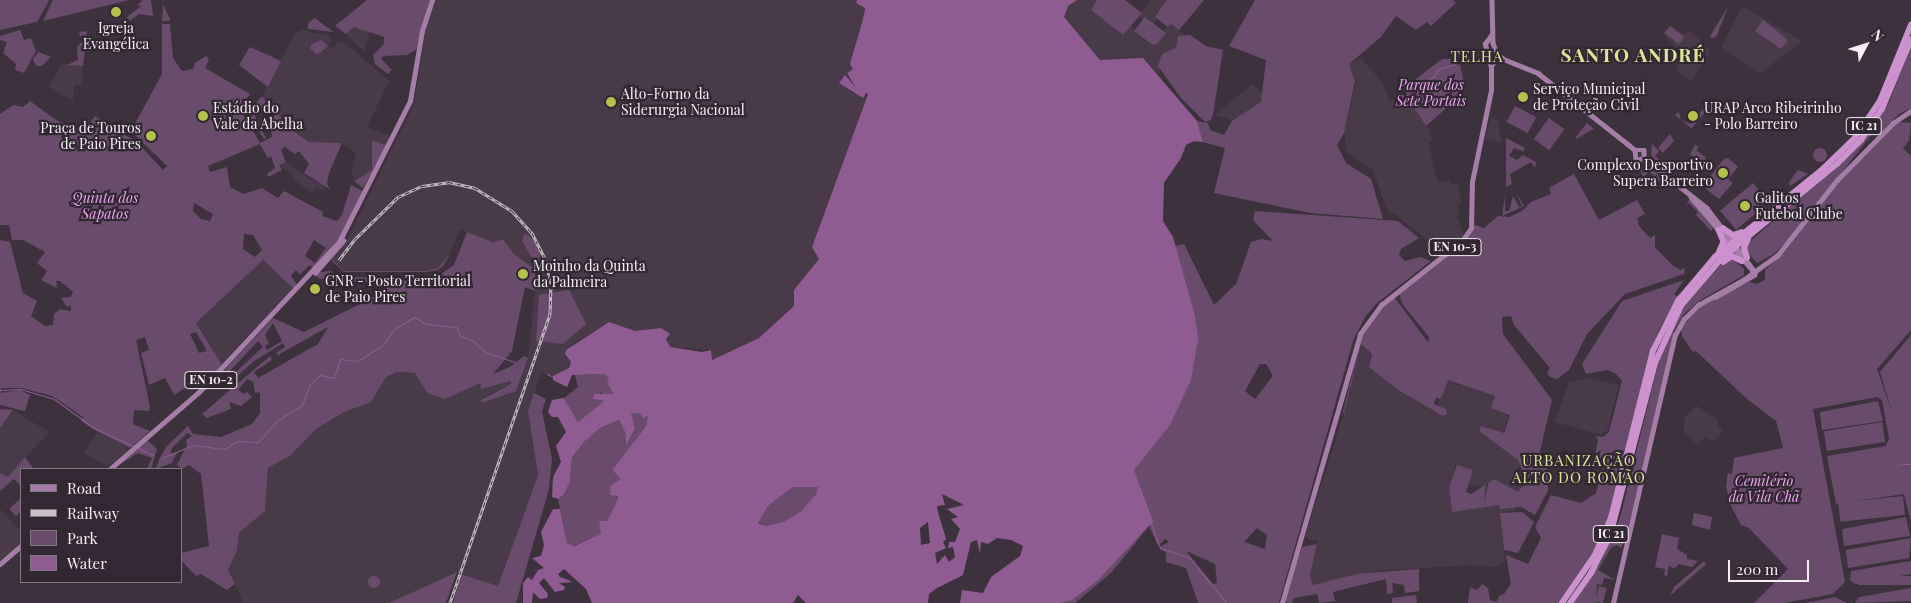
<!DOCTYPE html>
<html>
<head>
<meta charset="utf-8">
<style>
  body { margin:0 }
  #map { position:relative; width:1911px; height:603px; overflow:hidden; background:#3d313d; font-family:"Playfair Display",serif }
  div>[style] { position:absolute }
  .built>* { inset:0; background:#493a4a }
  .green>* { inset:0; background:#694c6b; transform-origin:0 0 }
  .round { border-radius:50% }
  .water>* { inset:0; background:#8e5c91 }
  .stream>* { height:1px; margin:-0.5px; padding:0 0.5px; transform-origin:0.5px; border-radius:0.5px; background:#8e5c91 }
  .major>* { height:4.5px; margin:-2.25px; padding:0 2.25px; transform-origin:2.25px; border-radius:2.25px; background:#a57ea7 }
  .highway>* { height:5.5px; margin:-2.75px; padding:0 2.75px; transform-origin:2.75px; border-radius:2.75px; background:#cb92ce }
  .rail>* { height:3px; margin-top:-1.5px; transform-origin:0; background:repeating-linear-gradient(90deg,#322733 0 4px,#c8c0c8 0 8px); box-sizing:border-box; border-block:1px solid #c8c0c8 }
  .dots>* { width:14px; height:14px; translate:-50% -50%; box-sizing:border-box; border:2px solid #322733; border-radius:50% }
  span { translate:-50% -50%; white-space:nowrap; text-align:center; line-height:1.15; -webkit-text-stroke:4.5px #322733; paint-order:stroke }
  .shield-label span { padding:1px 4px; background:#322733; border:1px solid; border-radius:4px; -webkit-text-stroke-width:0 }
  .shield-label { font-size:12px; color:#f5eef5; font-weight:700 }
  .poi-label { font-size:14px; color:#f5eef5 }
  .left { translate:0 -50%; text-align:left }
  .right { translate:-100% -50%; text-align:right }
  .park-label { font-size:14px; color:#eca4f0; font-style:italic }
  .neighbourhood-label { font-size:15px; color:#dae597; letter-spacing:1px }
  .district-label { font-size:19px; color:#dae597; font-weight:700; letter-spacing:1px }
  .legend { position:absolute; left:20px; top:468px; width:162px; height:115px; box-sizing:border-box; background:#322733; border:1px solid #807781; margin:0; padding:6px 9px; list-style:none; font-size:15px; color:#f5eef5 }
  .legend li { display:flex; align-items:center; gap:10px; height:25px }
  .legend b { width:25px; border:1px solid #807781 }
  .north { position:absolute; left:1841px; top:20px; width:50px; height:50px; -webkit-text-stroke:4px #322733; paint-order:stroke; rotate:50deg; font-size:14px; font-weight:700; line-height:20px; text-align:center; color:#f5eef5 }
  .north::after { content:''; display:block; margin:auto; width:18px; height:22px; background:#f5eef5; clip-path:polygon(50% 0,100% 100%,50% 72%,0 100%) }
  .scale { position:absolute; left:1728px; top:560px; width:81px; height:22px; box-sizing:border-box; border:2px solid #f5eef5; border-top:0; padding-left:6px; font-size:15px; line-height:18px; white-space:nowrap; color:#f5eef5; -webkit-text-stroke:4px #322733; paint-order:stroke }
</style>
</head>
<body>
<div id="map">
  <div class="built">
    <div style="clip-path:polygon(435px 0,857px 0,856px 3px,865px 8px,864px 15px,858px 32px,853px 69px,847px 73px,856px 88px,845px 75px,839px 83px,855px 94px,856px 89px,868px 93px,812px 247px,820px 259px,794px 290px,794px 306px,759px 338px,712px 360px,711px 350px,670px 347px,657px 331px,635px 331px,609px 322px,572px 344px,566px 357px,571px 362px,567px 371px,553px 376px,541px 373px,528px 411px,538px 475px,498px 586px,457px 572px,389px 603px,240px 603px,243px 602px,228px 570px,237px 550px,239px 533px,265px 511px,268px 468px,291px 455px,316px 429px,344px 412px,371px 401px,386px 377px,397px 372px,415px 373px,427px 393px,480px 383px,481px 389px,511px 380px,511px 384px,481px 399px,516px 391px,528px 358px,537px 271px,514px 254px,503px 239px,493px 242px,460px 229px,450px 254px,438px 268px,427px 271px,344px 271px,332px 259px,346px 242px,414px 104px,427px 23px)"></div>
    <div style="clip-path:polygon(1072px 0,1099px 0,1153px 44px,1171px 23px,1186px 36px,1181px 47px,1166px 54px,1157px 80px,1099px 64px,1060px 17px)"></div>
    <div style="clip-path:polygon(1150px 0,1171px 0,1151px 27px,1138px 16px)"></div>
    <div style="clip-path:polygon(1742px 6px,1802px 41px,1760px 74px,1721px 48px)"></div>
    <div style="clip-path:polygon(1670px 25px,1683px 34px,1690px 32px,1708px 47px,1709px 53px,1691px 82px,1676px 71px,1677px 64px,1670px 59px,1673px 56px,1670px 53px,1675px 46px,1663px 34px)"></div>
    <div style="clip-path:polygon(354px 26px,370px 32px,364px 52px,346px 34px)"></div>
    <div style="clip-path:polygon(301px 30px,327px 35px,331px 39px,328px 46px,332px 49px,338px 42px,345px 43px,389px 81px,367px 127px,393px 137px,387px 146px,372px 141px,372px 170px,355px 179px,351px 174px,356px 153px,342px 143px,309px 142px,293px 131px,262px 96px,294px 35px)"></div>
    <div style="clip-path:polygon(1361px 58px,1383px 83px,1390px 102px,1406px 95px,1429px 129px,1432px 141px,1428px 142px,1437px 179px,1440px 182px,1449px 180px,1451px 185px,1457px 184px,1462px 203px,1457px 204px,1459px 214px,1456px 215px,1464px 235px,1447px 249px,1425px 238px,1394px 213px,1388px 213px,1373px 170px,1347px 152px,1344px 133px,1356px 81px,1349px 64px)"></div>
    <div style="clip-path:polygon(61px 64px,83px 66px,82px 86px,74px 85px,73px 101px,49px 87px)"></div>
    <div style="clip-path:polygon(1252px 84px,1264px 94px,1262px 105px,1234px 121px,1215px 115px)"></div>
    <div style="clip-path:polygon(1491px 118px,1498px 121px,1501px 143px,1485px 139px)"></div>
    <div style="clip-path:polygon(286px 162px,311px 179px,327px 184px,324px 190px,316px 188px,312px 192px,292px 179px,294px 176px,279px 165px)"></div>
    <div style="clip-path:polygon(263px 260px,294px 289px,280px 305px,273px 306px,274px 311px,243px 340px,222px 365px,196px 323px)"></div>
    <div style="clip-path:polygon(1361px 344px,1371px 354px,1369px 367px,1398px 390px,1435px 412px,1446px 380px,1496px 397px,1492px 405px,1509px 414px,1500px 444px,1519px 461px,1527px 479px,1519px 493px,1494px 481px,1478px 487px,1468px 484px,1472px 470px,1456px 465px,1449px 487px,1452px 512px,1499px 504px,1500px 509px,1514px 506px,1515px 511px,1500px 513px,1505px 561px,1496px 567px,1471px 565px,1387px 570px,1313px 585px,1310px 575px,1318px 540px,1309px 540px,1305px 536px,1344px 413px)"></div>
    <div style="clip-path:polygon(1590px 378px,1619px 385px,1607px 431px,1601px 435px,1555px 422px,1569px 382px)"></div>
    <div style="clip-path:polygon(1697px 406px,1718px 420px,1718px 426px,1723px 431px,1713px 442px,1706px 436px,1698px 445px,1683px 431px,1685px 417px)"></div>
    <div style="clip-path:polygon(13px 410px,49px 432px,8px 477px,0 473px,0 428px)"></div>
    <div style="clip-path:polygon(98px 432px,125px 446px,127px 451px,108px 466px,83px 453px)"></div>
    <div style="clip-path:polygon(0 509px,21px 532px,21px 542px,0 561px)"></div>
  </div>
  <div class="green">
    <div style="clip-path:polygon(0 0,48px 0,49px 1px,37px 22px,0 30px)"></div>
    <div style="clip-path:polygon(53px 0,129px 0,43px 21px)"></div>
    <div style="clip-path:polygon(143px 0,151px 0,153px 16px,139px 14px,130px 21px,127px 17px,141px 6px,137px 5px)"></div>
    <div style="clip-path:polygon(367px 0,430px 0,416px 50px,407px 55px,383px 56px,381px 59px,392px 70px,388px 74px,375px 64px,373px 55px,384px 44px,384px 37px,354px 27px,346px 34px,335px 26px)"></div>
    <div style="clip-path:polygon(1097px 0,1125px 0,1142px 13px,1123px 35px,1091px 10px)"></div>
    <div style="clip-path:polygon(1167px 0,1204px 0,1179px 30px,1171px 24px,1168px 27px,1155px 17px)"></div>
    <div style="clip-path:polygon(1255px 0,1453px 0,1456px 3px,1431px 26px,1427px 22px,1416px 30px,1396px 16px,1381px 37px,1349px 64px,1355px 81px,1344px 133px,1337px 145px,1346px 163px,1371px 179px,1383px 219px,1310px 213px,1214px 193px,1225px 148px,1203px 142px,1197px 121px,1208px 123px,1210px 130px,1224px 135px,1232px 121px,1261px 102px,1266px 60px,1229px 46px)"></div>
    <div style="clip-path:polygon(163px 4px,170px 19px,169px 21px,162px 21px)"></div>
    <div style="clip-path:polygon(1728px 7px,1716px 37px,1712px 38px,1710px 36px)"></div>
    <div style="clip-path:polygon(1145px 17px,1166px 33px,1157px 44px,1153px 45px,1134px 31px)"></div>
    <div style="clip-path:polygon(315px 18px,332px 31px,333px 32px,308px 29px,308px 23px)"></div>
    <div style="clip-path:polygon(1763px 20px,1788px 40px,1781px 49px,1755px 31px)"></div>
    <div style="clip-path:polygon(evenodd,162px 24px,170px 24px,173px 58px,182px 71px,193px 69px,195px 63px,206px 56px,209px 59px,205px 68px,250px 94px,247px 98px,255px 104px,262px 96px,293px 131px,309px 142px,342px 143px,329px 173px,327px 184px,330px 189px,304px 173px,309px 164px,299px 151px,295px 154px,285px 147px,281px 150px,286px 162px,279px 165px,282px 170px,268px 177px,267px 174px,275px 168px,271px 156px,268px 158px,260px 144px,208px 166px,210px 172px,227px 167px,230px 187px,243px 194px,262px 188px,278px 198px,284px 191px,323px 212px,322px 216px,337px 221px,342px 215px,351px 185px,364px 192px,340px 239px,314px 269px,310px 265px,300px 274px,296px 270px,291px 276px,298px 286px,294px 289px,263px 260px,196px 323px,222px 365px,202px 385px,190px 385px,174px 395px,165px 378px,149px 385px,141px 353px,149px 350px,145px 337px,136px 340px,150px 407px,149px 411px,134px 410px,133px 424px,150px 431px,130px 448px,95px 430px,81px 421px,83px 417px,52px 396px,21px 388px,1px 388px,1px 393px,20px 390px,30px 395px,25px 411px,0 405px,0 240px,10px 242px,23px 293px,37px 301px,31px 316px,45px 326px,53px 325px,54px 314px,60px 309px,71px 311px,71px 305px,67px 307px,61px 298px,71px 297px,73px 292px,60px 281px,56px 281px,57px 288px,41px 280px,47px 271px,37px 263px,45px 252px,23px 240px,12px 240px,9px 225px,0 225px,0 114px,13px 105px,23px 107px,30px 101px,56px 120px,84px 132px,95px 116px,138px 143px,163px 170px,167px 166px,131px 131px,162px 74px,162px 24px,260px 110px,268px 111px,272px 137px,260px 143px,249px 124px,252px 121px,264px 139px,266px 138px,255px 116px,260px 110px,162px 24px,194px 203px,213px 214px,210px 221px,201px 219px,193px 211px,194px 203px,162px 24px,244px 234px,253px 235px,262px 250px,255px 257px,243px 249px,244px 234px,162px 24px,314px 240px,326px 248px,315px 263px,305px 256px,314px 240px,162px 24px,196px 332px,207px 351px,199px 353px,190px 334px,196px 332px)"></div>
    <div style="left:1670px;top:26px;width:18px;height:9px;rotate:38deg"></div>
    <div style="clip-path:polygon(20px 30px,24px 40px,31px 38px,36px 51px,24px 73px,15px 70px,16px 64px,3px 53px,7px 42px,0 40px,0 36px)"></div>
    <div style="clip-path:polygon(87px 31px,83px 66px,67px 65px,78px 60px,77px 47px,82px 42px,79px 32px)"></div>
    <div style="clip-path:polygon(1190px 35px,1206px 46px,1223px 50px,1213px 115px,1211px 120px,1205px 122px,1181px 98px,1158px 66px,1162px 54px,1176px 48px,1178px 36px)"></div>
    <div style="clip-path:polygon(321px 40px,328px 46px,317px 55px,310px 48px,312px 44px)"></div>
    <div style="clip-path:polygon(250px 47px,281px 61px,268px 87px,239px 65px)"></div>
    <div style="clip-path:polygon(1911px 48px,1911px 108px,1899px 114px,1880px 133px,1872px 134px,1791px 237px,1774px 254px,1757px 263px,1747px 252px,1747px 244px,1862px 143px,1888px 104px)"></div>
    <div style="clip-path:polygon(38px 52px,51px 57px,42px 66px,36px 66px,33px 59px)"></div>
    <div style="clip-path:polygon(1442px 59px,1450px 59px,1460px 65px,1464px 83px,1452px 103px,1426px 126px,1406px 95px,1407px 86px)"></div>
    <div style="clip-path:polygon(evenodd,1173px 97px,1195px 122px,1201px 140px,1185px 144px,1162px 184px,1162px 221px,1173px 244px,1143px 239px,1160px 244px,1175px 246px,1184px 244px,1214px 305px,1236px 284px,1251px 242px,1261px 239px,1273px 241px,1253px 220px,1255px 211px,1398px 221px,1419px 238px,1401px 249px,1399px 255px,1405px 261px,1420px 257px,1431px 261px,1377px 303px,1365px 317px,1353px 341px,1279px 603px,1198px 603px,1186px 568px,1166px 562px,1166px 553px,1159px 547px,1169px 542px,1165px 539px,1158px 546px,1149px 526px,1111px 573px,1075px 603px,1015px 603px,1046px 577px,1058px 555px,1058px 538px,1050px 518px,1040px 508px,1027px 507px,1044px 501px,1056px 502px,1076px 518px,1087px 517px,1101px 505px,1104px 481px,1109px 476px,1130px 480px,1135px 475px,1134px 471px,1127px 478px,1114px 472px,1105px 475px,1100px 479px,1100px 497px,1085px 514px,1067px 510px,1058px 498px,1052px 497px,1024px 505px,1016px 502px,999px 468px,963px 428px,985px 405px,1005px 376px,1011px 382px,1011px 364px,1024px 348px,1027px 318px,1043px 270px,1049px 225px,1084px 223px,1086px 220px,1111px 218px,1135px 225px,1128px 220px,1128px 206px,1138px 187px,1137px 171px,1136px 188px,1128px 198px,1127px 220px,1110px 216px,1094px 217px,1085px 219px,1083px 222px,1049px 223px,1044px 155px,1071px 164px,1080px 162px,1087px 152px,1094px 155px,1099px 155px,1087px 150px,1085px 140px,1088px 135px,1103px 130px,1113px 132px,1115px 121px,1121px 121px,1128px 112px,1149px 116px,1159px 105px,1165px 108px,1166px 100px,1173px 97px,1260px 364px,1266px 364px,1273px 376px,1255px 399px,1245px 391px,1260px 364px,1173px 97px,1257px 528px,1267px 535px,1265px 549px,1244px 542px,1257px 528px,1173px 97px,1186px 551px,1215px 564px,1217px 583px,1213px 584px,1186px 551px)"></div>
    <div style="clip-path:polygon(1707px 104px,1710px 106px,1692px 128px,1691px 128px,1675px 115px,1679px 112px,1681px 120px,1691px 124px)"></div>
    <div style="left:1515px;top:106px;width:24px;height:18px;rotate:28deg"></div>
    <div style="left:1549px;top:118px;width:19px;height:26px;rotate:36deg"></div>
    <div style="clip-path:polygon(1901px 122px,1911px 123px,1909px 141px,1903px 148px,1911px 156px,1911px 330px,1877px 369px,1892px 412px,1880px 372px,1911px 335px,1911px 522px,1904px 494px,1836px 504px,1827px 456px,1886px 446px,1889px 438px,1882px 400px,1877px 397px,1813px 409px,1845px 582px,1833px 594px,1784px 603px,1754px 603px,1788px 569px,1749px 528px,1741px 525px,1731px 506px,1726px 486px,1728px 473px,1732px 474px,1734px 458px,1783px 448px,1776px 421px,1747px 399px,1696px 351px,1693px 352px,1682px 336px,1681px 328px,1700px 306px,1749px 282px,1757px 284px,1765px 280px,1765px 270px,1786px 250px,1831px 189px,1893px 125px)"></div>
    <div style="clip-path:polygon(1587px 123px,1594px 129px,1576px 139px,1575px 138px)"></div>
    <div style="clip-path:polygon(1670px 134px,1674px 141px,1663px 153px,1658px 148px)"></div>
    <div style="clip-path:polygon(1506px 138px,1525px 148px,1523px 151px,1514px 148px,1509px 156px,1517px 160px,1523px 155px,1536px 162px,1535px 168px,1531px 162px,1510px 174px,1512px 184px,1506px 187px)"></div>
    <div style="clip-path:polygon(372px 140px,387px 146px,363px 188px,354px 181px,372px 170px)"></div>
    <div style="clip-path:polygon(1652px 144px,1659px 151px,1655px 156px,1660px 160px,1658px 163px,1651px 155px)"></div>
    <div style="clip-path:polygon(1695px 145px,1699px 147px,1696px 150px,1706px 158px,1704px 162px,1700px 163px,1690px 154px)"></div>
    <div class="round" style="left:1813px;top:148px;width:14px;height:14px"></div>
    <div style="clip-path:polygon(1728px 158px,1738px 167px,1728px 179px,1733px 183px,1719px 199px,1700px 184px,1704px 184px,1724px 159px)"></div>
    <div style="clip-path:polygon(1645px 165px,1668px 181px,1664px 186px,1649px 171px,1643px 178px,1640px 169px)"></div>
    <div style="clip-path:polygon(1798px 170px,1808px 174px,1790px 186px,1789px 182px)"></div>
    <div style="clip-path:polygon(1574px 174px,1599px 220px,1637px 200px,1645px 214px,1637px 218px,1639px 226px,1650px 238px,1655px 235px,1655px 247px,1672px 265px,1681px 270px,1685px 268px,1684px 274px,1625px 294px,1587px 334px,1569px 370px,1557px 379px,1550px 377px,1547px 373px,1550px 368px,1514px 325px,1511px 316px,1502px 317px,1503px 334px,1552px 400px,1540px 451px,1548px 471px,1548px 491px,1535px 515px,1521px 507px,1500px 509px,1499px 505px,1452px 512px,1449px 487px,1457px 465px,1473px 470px,1466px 492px,1471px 494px,1486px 484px,1484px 504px,1488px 484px,1494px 479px,1518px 492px,1527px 481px,1518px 460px,1479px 431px,1481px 426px,1504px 433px,1510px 415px,1491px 408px,1495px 396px,1448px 380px,1441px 399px,1436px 398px,1434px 404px,1446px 409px,1447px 414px,1443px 416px,1398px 390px,1369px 367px,1372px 354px,1361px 344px,1344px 413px,1349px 424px,1343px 412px,1363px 332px,1382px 306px,1394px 297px,1428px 342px,1429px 337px,1403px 305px,1399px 294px,1465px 241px,1475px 225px,1484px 228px,1498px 216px,1509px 217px,1522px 211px,1531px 202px,1551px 194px,1549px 188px)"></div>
    <div style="left:1753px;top:183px;width:25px;height:43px;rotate:50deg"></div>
    <div style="clip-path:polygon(1516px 192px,1524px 206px,1502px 216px,1505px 196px,1505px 211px,1509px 211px,1513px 196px,1519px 207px,1522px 206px)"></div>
    <div style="clip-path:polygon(1690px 199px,1713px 228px,1711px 231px,1696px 215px,1698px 212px,1689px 203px,1686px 205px)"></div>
    <div style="clip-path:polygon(evenodd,467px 232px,493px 242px,503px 239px,514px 254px,537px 271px,535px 291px,525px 287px,512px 351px,493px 374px,510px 367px,524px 356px,528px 358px,516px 391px,482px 403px,481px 400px,511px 384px,511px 381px,481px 389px,480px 383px,445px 399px,427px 393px,415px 373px,397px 372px,386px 377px,371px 402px,344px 412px,316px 429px,291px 455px,268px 468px,265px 511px,239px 533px,237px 550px,228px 570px,235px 584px,227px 590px,201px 574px,196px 576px,181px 560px,181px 553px,209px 546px,201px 474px,189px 465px,182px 469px,177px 465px,187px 445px,186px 440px,192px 436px,187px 433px,172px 448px,170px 453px,177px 453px,172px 463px,156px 469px,159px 460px,166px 447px,188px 426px,193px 434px,221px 437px,252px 424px,260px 413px,260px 393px,255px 392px,253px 382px,247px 379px,238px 390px,244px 394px,247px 392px,252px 397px,241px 406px,229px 402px,231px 409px,207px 418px,202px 414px,270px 356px,272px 360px,254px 372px,258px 378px,318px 344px,328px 327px,278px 355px,276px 353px,285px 347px,283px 343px,253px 362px,224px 388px,218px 387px,222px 373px,273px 318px,304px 332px,384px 292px,384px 282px,333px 281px,318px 278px,316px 275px,320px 272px,330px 271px,341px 277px,435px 278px,454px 265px,467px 232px,273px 323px,282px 341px,267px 350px,265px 346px,269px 344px,265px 335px,273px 323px,467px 232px,258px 341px,263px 347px,226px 381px,226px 375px,258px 341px)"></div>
    <div style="clip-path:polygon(524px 234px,529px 235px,541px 251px,539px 262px,534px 262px,522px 241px)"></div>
    <div style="clip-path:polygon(450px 254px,443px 266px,437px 270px,427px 272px,344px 272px,332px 261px,332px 259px,344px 271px,427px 271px,438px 268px)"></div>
    <div style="clip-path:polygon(1731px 258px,1744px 269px,1744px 275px,1699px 301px,1684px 314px,1674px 331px,1626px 538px,1621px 548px,1617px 545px,1611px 548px,1598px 570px,1615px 580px,1604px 578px,1602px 585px,1597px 584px,1596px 603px,1572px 603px,1602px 560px,1620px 518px,1659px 360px,1680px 312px,1719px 266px)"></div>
    <div style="clip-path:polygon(1684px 280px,1674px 294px,1677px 296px,1682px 291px,1659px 330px,1646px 366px,1613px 507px,1592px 557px,1571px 588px,1559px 603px,1468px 603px,1470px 587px,1477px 590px,1482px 584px,1488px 588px,1490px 600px,1497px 602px,1499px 596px,1504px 594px,1511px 584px,1506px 555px,1528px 564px,1541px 538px,1535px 527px,1551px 495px,1581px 503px,1596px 493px,1603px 469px,1595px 454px,1598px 441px,1596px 436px,1603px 437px,1609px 432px,1622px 381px,1616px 374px,1607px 370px,1586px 374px,1582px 364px,1622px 301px)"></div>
    <div style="clip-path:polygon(569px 290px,586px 324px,563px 344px,536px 341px,539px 295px)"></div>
    <div style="clip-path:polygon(605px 374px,610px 378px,610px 388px,615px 394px,603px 396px,601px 392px,595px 400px,604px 401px,578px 422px,564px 398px,578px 387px,575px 375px)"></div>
    <div style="clip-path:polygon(534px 393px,546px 399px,542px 411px,552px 459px,549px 489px,516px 603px,453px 603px,461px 574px,498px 586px,538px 475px,528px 411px)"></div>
    <div style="clip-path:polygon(1878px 401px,1883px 421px,1822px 430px,1820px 412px)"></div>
    <div style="clip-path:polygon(0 409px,13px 410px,0 428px)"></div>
    <div style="clip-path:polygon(640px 413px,648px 416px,646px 426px,612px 470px,621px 479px,615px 505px,607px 521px,599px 521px,602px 534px,573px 546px,567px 543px,558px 499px,570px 481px,572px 459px,584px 442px,600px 428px,619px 420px,625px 432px,626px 446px,635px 430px,630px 414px)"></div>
    <div style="left:1882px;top:422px;width:20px;height:59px;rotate:81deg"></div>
    <div style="clip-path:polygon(147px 440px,157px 449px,151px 469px,147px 469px,152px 458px,138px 453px,119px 465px)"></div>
    <div style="clip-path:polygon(25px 457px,34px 469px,21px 469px,21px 486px,14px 479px,0 491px,0 473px,8px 477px)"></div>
    <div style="clip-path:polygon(793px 487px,818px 487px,816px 494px,801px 511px,785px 521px,766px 526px,758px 522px,768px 506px)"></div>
    <div style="left:1903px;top:496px;width:19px;height:65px;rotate:84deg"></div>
    <div style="clip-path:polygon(21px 498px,21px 512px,16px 516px,9px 509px)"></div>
    <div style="clip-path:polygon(1522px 512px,1534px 522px,1518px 553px,1504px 550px,1500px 513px)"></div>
    <div style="clip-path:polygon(1694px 513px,1712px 517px,1710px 530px,1692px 525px)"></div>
    <div style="clip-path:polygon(1906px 517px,1910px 536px,1844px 546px,1842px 529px)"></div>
    <div style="clip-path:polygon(1662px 534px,1679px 538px,1677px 549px,1687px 555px,1687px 559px,1698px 561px,1692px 567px,1679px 564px,1674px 569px,1669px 565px,1667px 576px,1664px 575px,1665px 569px,1655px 567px)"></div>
    <div style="clip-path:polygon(1911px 538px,1909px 558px,1848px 568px,1846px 550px)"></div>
    <div style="clip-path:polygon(1317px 544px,1310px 575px,1313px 585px,1357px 574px,1419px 569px,1419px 591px,1405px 593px,1404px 585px,1392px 583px,1393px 593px,1387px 594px,1386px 579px,1333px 592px,1335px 601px,1319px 603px,1317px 594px,1294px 598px,1292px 603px,1287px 603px,1285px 598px,1302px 547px)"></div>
    <div style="clip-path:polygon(1704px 561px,1706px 564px,1670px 596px,1674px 587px)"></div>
    <div style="clip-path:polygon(1911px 561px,1911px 574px,1855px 584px,1850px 580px,1851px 571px)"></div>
    <div style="clip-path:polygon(457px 572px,446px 603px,389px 603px)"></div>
    <div class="round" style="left:368px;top:576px;width:12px;height:12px"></div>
    <div style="left:1911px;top:576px;width:9px;height:53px;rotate:90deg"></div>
    <div style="left:1599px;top:586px;width:8px;height:16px;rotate:14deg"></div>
    <div style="clip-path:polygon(1911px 588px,1911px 601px,1855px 603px,1859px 597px)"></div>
    <div style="clip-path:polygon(1416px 595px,1417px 603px,1392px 603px,1392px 598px)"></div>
    <div style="clip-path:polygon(1835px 597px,1847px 603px,1806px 603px)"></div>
  </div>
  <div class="water">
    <div style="clip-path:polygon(evenodd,857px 0,1077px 0,1068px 6px,1064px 17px,1100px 60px,1143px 58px,1197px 121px,1203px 142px,1193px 141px,1186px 145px,1181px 158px,1164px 183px,1163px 221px,1173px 237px,1195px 316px,1198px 339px,1191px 380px,1170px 425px,1134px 470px,1153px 521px,1098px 580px,1072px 600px,1060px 603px,960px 603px,962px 590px,983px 593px,991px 577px,1020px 556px,1023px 546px,1011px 540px,997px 538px,988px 544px,981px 542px,980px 553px,977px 540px,971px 542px,963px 575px,937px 588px,929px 594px,928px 603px,806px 603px,798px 595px,793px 603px,592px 603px,586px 589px,564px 569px,558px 574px,560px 577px,573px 582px,559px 583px,565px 587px,564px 590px,555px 592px,544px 578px,539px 583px,548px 594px,547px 598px,540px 599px,533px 592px,532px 603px,523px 603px,523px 583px,528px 577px,532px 580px,538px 570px,544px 568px,532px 558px,541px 556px,544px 545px,541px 532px,553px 509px,560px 509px,567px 543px,574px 546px,601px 534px,599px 521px,607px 521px,615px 505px,618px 496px,610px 495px,611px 485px,621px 479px,612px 470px,646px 426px,648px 416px,643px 418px,640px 413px,631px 414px,635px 429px,626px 446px,625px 432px,619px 420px,600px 428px,584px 442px,572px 458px,570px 481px,564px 494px,558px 499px,552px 497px,553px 477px,561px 462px,556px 446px,566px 432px,558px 417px,552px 417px,548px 412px,552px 400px,564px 398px,578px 422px,604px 401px,593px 399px,594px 394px,614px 394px,607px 383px,609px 378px,605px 374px,572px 375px,567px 387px,553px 380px,553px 376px,569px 368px,571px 362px,565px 354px,566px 350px,609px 322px,635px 331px,661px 328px,670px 334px,666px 339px,670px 347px,702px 352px,711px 350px,712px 360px,759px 338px,794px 306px,794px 290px,819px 259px,812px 247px,868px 94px,866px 93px,863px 98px,839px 83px,845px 75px,856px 88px,847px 73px,853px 69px,850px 64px,864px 15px,865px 8px,856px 3px,857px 0,793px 487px,818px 487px,816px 494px,801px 511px,785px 521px,766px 526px,758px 523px,768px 506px,793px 487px,857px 0,942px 494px,964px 505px,947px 509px,958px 517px,951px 519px,960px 529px,955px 542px,949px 542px,948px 548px,953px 547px,955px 557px,949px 562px,945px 555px,937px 564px,935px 553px,946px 548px,943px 542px,946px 539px,938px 512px,937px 506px,945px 505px,942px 494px,857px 0,928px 522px,930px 543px,921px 545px,920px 528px,928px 522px)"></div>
  </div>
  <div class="stream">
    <div style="left:1416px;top:101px;width:19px;rotate:-72deg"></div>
    <div style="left:1422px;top:83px;width:13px;rotate:-29deg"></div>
    <div style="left:1433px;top:77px;width:10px;rotate:-53deg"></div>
    <div style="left:1439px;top:69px;width:17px;rotate:-17deg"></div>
    <div style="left:547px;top:374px;width:7px;rotate:27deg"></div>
    <div style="left:0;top:390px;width:20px;rotate:-3deg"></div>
    <div style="left:20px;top:389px;width:35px;rotate:16deg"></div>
    <div style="left:54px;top:399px;width:49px;rotate:35.9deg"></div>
    <div style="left:94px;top:428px;width:43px;rotate:24.8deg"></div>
    <div style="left:138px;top:448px;width:17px;rotate:25deg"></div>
    <div style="left:162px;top:458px;width:34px;rotate:-23deg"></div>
    <div style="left:193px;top:445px;width:32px;rotate:7deg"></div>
    <div style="left:225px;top:449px;width:14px;rotate:-34deg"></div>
    <div style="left:237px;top:441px;width:21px;rotate:3deg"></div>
    <div style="left:258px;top:442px;width:30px;rotate:-48deg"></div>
    <div style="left:278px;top:420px;width:28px;rotate:-32deg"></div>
    <div style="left:302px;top:405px;width:22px;rotate:-69deg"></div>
    <div style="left:310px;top:384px;width:13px;rotate:-42deg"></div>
    <div style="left:320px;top:375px;width:14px;rotate:12deg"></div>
    <div style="left:334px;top:378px;width:20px;rotate:-72deg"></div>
    <div style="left:340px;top:359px;width:18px;rotate:6deg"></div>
    <div style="left:358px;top:361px;width:31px;rotate:-33deg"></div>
    <div style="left:384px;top:344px;width:17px;rotate:-57deg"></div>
    <div style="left:393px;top:330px;width:25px;rotate:-32deg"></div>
    <div style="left:414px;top:317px;width:14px;rotate:30deg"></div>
    <div style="left:426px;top:324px;width:31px;rotate:6deg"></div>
    <div style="left:457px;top:327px;width:8px;rotate:76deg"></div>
    <div style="left:459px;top:335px;width:15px;rotate:23deg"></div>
    <div style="left:473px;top:341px;width:18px;rotate:41deg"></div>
    <div style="left:487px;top:353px;width:29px;rotate:18deg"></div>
    <div style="left:1902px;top:464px;width:9px"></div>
    <div style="left:1898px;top:465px;width:1px"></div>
    <div style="left:1151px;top:523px;width:27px;rotate:70deg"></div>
    <div style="left:1160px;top:548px;width:32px;rotate:18deg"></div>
    <div style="left:1190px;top:558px;width:58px;rotate:51.3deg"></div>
  </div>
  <div class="major">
    <div style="left:1492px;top:0;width:43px;rotate:88.7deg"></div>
    <div style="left:1493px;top:43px;width:12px;rotate:70deg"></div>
    <div style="left:1497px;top:54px;width:9px;rotate:36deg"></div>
    <div style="left:1491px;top:66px;width:7px;rotate:-56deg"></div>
    <div style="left:1495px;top:60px;width:11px"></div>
    <div style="left:1506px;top:60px;width:35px;rotate:22deg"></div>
    <div style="left:1538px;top:73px;width:116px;rotate:38.4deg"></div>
    <div style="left:1629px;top:145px;width:8px;rotate:40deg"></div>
    <div style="left:1635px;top:150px;width:10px;rotate:84deg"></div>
    <div style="left:1636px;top:160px;width:8px;rotate:-14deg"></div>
    <div style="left:1635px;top:150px;width:9px"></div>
    <div style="left:1644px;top:150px;width:8px;rotate:90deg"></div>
    <div style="left:1644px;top:158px;width:80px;rotate:38.4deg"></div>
    <div style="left:1707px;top:208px;width:80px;rotate:53.1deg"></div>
    <div style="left:1691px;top:197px;width:99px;rotate:49.9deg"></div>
    <div style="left:1777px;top:256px;width:97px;rotate:-51.7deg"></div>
    <div style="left:1837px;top:180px;width:80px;rotate:-45.5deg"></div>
    <div style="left:1893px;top:123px;width:22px;rotate:-34deg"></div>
    <div style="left:315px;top:273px;width:43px;rotate:-48.8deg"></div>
    <div style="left:1715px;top:297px;width:45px;rotate:-29.4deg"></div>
    <div style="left:110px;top:469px;width:118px;rotate:-40.9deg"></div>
    <div style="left:199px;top:392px;width:205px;rotate:-47deg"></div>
    <div style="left:339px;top:242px;width:158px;rotate:-63.3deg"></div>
    <div style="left:410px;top:101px;width:71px;rotate:-80.3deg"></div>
    <div style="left:422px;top:31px;width:33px;rotate:-72deg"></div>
    <div style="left:0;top:564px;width:28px;rotate:-41deg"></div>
    <div style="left:1282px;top:603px;width:280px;rotate:-73.8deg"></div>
    <div style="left:1360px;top:334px;width:36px;rotate:-54deg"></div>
    <div style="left:1381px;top:305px;width:103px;rotate:-38.3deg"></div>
    <div style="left:1462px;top:241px;width:16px;rotate:-55deg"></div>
    <div style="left:1471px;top:228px;width:46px;rotate:-88.8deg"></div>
    <div style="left:1472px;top:182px;width:94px;rotate:-78.3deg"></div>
    <div style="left:1491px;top:90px;width:23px;rotate:-90deg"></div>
    <div style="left:1491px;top:67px;width:24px;rotate:-105deg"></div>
    <div style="left:1485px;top:44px;width:12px;rotate:-55deg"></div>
    <div style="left:1613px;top:603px;width:275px;rotate:-77deg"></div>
    <div style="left:1675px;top:335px;width:18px;rotate:-61deg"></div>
    <div style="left:1684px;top:319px;width:20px;rotate:-45deg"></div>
    <div style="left:1698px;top:305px;width:51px;rotate:-29.1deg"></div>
    <div style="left:1743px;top:280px;width:44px;rotate:-35.8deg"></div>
  </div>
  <div class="highway">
    <div style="left:1723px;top:228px;width:12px;rotate:35deg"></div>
    <div style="left:1733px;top:235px;width:9px;rotate:-18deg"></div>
    <div style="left:1719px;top:230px;width:13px;rotate:67deg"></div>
    <div style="left:1724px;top:242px;width:10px;rotate:114deg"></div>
    <div style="left:1747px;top:258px;width:10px;rotate:-107deg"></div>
    <div style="left:1744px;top:248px;width:10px;rotate:-66deg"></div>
    <div style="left:1723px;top:262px;width:11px;rotate:-34deg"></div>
    <div style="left:1732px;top:256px;width:11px;rotate:27deg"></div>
    <div style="left:1562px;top:603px;width:58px;rotate:-55.5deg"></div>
    <div style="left:1595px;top:555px;width:40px;rotate:-66.6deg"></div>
    <div style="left:1611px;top:518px;width:172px;rotate:-75.9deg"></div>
    <div style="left:1653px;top:351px;width:56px;rotate:-63.4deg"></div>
    <div style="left:1678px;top:301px;width:57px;rotate:-49.9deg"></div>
    <div style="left:1715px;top:257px;width:141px;rotate:-39.2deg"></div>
    <div style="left:1824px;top:168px;width:43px;rotate:-44.1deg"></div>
    <div style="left:1855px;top:138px;width:45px;rotate:-56deg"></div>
    <div style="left:1880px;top:101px;width:82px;rotate:-67.8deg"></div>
    <div style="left:1570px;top:603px;width:37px;rotate:-55deg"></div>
    <div style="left:1591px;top:573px;width:42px;rotate:-62.8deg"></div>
    <div style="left:1610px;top:536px;width:179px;rotate:-75.4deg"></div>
    <div style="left:1655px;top:363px;width:63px;rotate:-65.5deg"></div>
    <div style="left:1681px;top:306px;width:63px;rotate:-49.5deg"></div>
    <div style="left:1722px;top:258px;width:149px;rotate:-39.3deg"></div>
    <div style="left:1837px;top:164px;width:34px;rotate:-45deg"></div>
    <div style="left:1861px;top:140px;width:37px;rotate:-56deg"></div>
    <div style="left:1882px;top:109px;width:75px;rotate:-67.2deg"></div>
  </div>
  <div class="rail">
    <div style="left:339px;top:260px;width:25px;rotate:-53deg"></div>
    <div style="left:354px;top:240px;width:62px;rotate:-44.3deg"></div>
    <div style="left:398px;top:197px;width:26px;rotate:-25deg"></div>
    <div style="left:422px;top:186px;width:27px;rotate:-8deg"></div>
    <div style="left:449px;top:182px;width:27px;rotate:13deg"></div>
    <div style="left:475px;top:188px;width:44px;rotate:31.9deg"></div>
    <div style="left:512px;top:211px;width:30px;rotate:48deg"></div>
    <div style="left:532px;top:233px;width:31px;rotate:63deg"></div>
    <div style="left:546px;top:261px;width:25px;rotate:78deg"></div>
    <div style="left:551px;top:285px;width:29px;rotate:92deg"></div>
    <div style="left:550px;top:314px;width:306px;rotate:109.1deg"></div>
  </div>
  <div class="dots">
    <div style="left:116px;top:12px;background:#b5c249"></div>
    <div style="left:1523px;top:97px;background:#b5c249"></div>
    <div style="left:611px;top:102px;background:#b5c249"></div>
    <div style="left:203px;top:116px;background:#b5c249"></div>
    <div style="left:1693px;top:116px;background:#b5c249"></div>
    <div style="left:151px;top:136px;background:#b5c249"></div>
    <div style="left:1723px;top:173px;background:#b5c249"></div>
    <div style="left:1745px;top:206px;background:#b5c249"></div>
    <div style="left:523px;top:274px;background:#b5c249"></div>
    <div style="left:315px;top:289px;background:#b5c249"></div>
  </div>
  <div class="shield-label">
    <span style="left:1864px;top:126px">IC 21</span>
    <span style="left:1455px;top:247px">EN 10-3</span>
    <span style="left:211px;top:380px">EN 10-2</span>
    <span style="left:1611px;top:534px">IC 21</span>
  </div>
  <div class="poi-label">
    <span style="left:116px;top:36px">Igreja<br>Evangélica</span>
    <span class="left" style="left:1533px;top:97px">Serviço Municipal<br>de Proteção Civil</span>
    <span class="left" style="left:621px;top:102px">Alto-Forno da<br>Siderurgia Nacional</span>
    <span class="left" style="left:213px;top:116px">Estádio do<br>Vale da Abelha</span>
    <span class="left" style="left:1704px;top:116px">URAP Arco Ribeirinho<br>- Polo Barreiro</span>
    <span class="right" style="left:141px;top:136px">Praça de Touros<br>de Paio Pires</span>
    <span class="right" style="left:1713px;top:173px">Complexo Desportivo<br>Supera Barreiro</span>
    <span class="left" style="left:1755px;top:206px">Galitos<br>Futebol Clube</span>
    <span class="left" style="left:533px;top:274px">Moinho da Quinta<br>da Palmeira</span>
    <span class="left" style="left:325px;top:289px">GNR - Posto Territorial<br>de Paio Pires</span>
  </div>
  <div class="park-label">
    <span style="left:1431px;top:93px">Parque dos<br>Sete Portais</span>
    <span style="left:105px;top:206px">Quinta dos<br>Sapatos</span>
    <span style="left:1764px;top:489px">Cemitério<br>da Vila Chã</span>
  </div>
  <div class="neighbourhood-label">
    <span style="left:1477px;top:57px">TELHA</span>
    <span style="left:1579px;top:469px">URBANIZAÇÃO<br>ALTO DO ROMÃO</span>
  </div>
  <div class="district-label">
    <span style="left:1633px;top:55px">SANTO ANDRÉ</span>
  </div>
  <ul class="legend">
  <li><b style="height:6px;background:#a57ea7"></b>Road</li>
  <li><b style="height:6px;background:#c8c0c8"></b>Railway</li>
  <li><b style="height:14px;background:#694c6b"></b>Park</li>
  <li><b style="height:14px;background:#8e5c91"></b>Water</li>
  </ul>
  <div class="north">N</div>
  <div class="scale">200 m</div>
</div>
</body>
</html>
